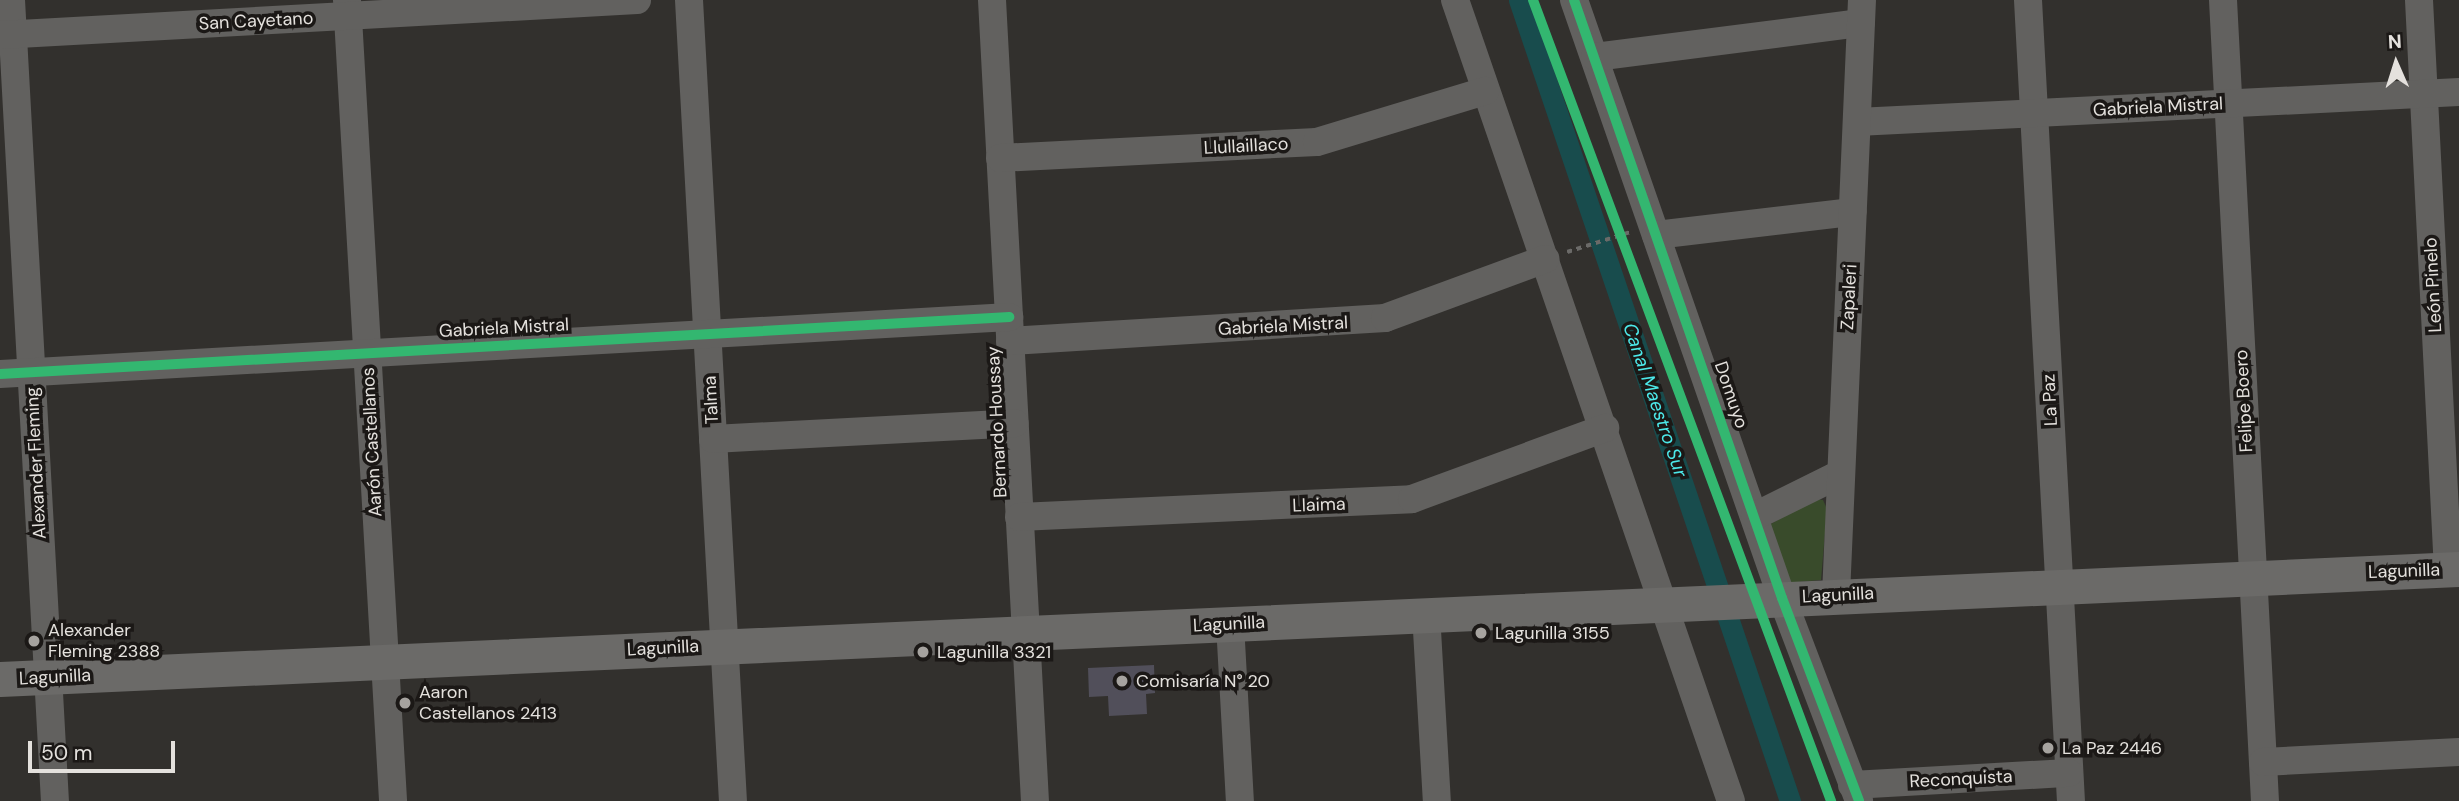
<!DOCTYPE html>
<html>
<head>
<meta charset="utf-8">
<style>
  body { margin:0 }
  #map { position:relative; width:2459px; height:801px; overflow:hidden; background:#32302d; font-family:"DM Sans",sans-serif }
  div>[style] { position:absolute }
  .green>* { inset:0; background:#394b2b }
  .canal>* { height:21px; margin:-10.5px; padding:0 10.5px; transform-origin:10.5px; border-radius:10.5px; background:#184c4d }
  .building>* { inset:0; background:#514f5a }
  .path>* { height:3.5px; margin-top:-1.75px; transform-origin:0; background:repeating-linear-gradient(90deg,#6b6a68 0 5px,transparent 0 10px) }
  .minor>* { height:28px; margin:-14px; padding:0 14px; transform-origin:14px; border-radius:14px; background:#62615f }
  .major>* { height:35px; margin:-17.5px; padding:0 17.5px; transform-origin:17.5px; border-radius:17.5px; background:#6b6a68 }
  .cycleway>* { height:10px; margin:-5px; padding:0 5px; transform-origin:5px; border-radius:5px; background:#33b770 }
  .dots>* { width:19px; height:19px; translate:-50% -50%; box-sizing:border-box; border:4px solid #1b1816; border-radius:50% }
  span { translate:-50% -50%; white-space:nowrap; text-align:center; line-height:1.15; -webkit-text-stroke:7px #1b1816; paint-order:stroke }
  .street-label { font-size:18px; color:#e4e1dd }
  .poi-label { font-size:18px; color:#e4e1dd }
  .left { translate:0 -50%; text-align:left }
  .water-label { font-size:19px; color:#4ce8e9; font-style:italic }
  .north { position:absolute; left:2361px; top:28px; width:70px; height:70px; -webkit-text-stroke:5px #1b1816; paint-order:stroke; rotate:357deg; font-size:19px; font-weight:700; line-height:28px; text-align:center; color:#e4e1dd }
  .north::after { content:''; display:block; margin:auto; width:24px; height:32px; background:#e4e1dd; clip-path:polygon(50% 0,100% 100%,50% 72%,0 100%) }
  .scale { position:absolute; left:28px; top:741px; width:147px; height:32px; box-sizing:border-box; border:4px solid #e4e1dd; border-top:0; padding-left:9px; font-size:21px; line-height:24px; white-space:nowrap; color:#e4e1dd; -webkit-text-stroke:5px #1b1816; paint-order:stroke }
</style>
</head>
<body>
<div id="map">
  <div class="green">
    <div style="clip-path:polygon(1815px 499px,1823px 500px,1827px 509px,1821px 580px,1787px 583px,1769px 525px)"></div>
  </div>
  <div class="canal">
    <div style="left:1519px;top:0;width:846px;rotate:71.31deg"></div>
  </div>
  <div class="building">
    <div style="clip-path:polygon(1154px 665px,1155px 693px,1146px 694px,1147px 714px,1109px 716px,1108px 696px,1089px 697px,1088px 668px)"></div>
  </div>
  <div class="path">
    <div style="left:1567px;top:252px;width:66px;rotate:-17.6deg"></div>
  </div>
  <div class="minor">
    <div style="left:11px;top:0;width:802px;rotate:86.86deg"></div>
    <div style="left:347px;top:0;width:802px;rotate:86.71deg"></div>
    <div style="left:689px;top:0;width:802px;rotate:86.86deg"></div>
    <div style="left:992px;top:0;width:802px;rotate:86.93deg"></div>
    <div style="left:1455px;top:0;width:847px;rotate:70.99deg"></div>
    <div style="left:1574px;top:0;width:633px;rotate:70.82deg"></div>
    <div style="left:1782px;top:598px;width:217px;rotate:69.2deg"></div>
    <div style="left:2028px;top:0;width:802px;rotate:86.93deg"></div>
    <div style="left:2223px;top:0;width:802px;rotate:87deg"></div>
    <div style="left:2419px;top:0;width:571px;rotate:87.09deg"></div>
    <div style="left:0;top:35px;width:638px;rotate:-3.14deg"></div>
    <div style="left:1595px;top:57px;width:268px;rotate:-7.3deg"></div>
    <div style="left:1857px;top:122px;width:603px;rotate:-2.85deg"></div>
    <div style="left:1000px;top:158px;width:317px;rotate:-2.9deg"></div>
    <div style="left:1317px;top:142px;width:176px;rotate:-16.9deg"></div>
    <div style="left:1656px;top:235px;width:198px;rotate:-6.7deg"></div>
    <div style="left:1010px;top:341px;width:376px;rotate:-3.5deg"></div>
    <div style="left:1385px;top:318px;width:171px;rotate:-20.2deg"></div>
    <div style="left:0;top:374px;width:1011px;rotate:-3.23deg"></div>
    <div style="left:713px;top:439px;width:302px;rotate:-3deg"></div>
    <div style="left:1755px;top:516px;width:95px;rotate:-26.3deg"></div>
    <div style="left:1019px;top:517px;width:393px;rotate:-2.6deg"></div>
    <div style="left:1412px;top:499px;width:206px;rotate:-20.2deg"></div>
    <div style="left:1836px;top:595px;width:596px;rotate:-87.5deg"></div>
    <div style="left:1426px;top:613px;width:188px;rotate:86.7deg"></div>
    <div style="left:1230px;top:624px;width:177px;rotate:86.8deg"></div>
    <div style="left:2263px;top:762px;width:196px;rotate:-2.9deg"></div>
    <div style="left:1852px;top:785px;width:217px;rotate:-3.2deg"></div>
  </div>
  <div class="major">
    <div style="left:0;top:679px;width:2461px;rotate:-2.56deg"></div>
  </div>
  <div class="cycleway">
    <div style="left:1533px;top:0;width:855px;rotate:69.59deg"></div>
    <div style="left:1574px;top:0;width:633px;rotate:70.82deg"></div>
    <div style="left:1782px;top:598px;width:217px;rotate:69.2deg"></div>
    <div style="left:0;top:374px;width:1011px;rotate:-3.23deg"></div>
  </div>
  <div class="dots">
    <div style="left:1481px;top:633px;background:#a6a39f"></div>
    <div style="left:34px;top:641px;background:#a6a39f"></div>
    <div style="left:923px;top:652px;background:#a6a39f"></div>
    <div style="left:1122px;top:681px;background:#a6a39f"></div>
    <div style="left:405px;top:703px;background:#a6a39f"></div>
    <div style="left:2048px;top:748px;background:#a6a39f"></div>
  </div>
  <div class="street-label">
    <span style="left:256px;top:21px;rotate:-3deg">San Cayetano</span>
    <span style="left:2158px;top:107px;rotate:-3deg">Gabriela Mistral</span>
    <span style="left:1246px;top:146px;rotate:-3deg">Llullaillaco</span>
    <span style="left:2433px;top:285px;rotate:-93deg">León Pinelo</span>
    <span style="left:1849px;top:297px;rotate:-87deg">Zapaleri</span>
    <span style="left:1283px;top:326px;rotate:-3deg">Gabriela Mistral</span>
    <span style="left:504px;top:328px;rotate:-3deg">Gabriela Mistral</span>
    <span style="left:1731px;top:395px;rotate:71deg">Domuyo</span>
    <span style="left:711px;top:400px;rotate:-93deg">Talma</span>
    <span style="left:2050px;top:400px;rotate:-93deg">La Paz</span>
    <span style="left:2244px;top:401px;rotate:-93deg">Felipe Boero</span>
    <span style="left:997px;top:422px;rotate:-93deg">Bernardo Houssay</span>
    <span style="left:372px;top:442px;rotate:-93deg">Aarón Castellanos</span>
    <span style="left:36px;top:463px;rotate:-93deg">Alexander Fleming</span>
    <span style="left:1319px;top:505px;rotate:-2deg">Llaima</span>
    <span style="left:2404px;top:571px;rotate:-2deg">Lagunilla</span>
    <span style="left:1838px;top:595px;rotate:-3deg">Lagunilla</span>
    <span style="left:1229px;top:624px;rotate:-3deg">Lagunilla</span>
    <span style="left:663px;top:648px;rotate:-3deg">Lagunilla</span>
    <span style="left:55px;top:677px;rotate:-3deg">Lagunilla</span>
    <span style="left:1961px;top:779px;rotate:-3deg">Reconquista</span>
  </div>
  <div class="poi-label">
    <span class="left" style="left:48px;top:641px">Alexander<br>Fleming 2388</span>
    <span class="left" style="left:1495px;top:633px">Lagunilla 3155</span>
    <span class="left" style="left:937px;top:652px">Lagunilla 3321</span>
    <span class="left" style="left:1136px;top:681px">Comisaría N° 20</span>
    <span class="left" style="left:419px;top:703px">Aaron<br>Castellanos 2413</span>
    <span class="left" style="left:2062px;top:748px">La Paz 2446</span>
  </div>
  <div class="water-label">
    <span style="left:1655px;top:400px;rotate:71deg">Canal Maestro Sur</span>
  </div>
  <div class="north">N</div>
  <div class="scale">50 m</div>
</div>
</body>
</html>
